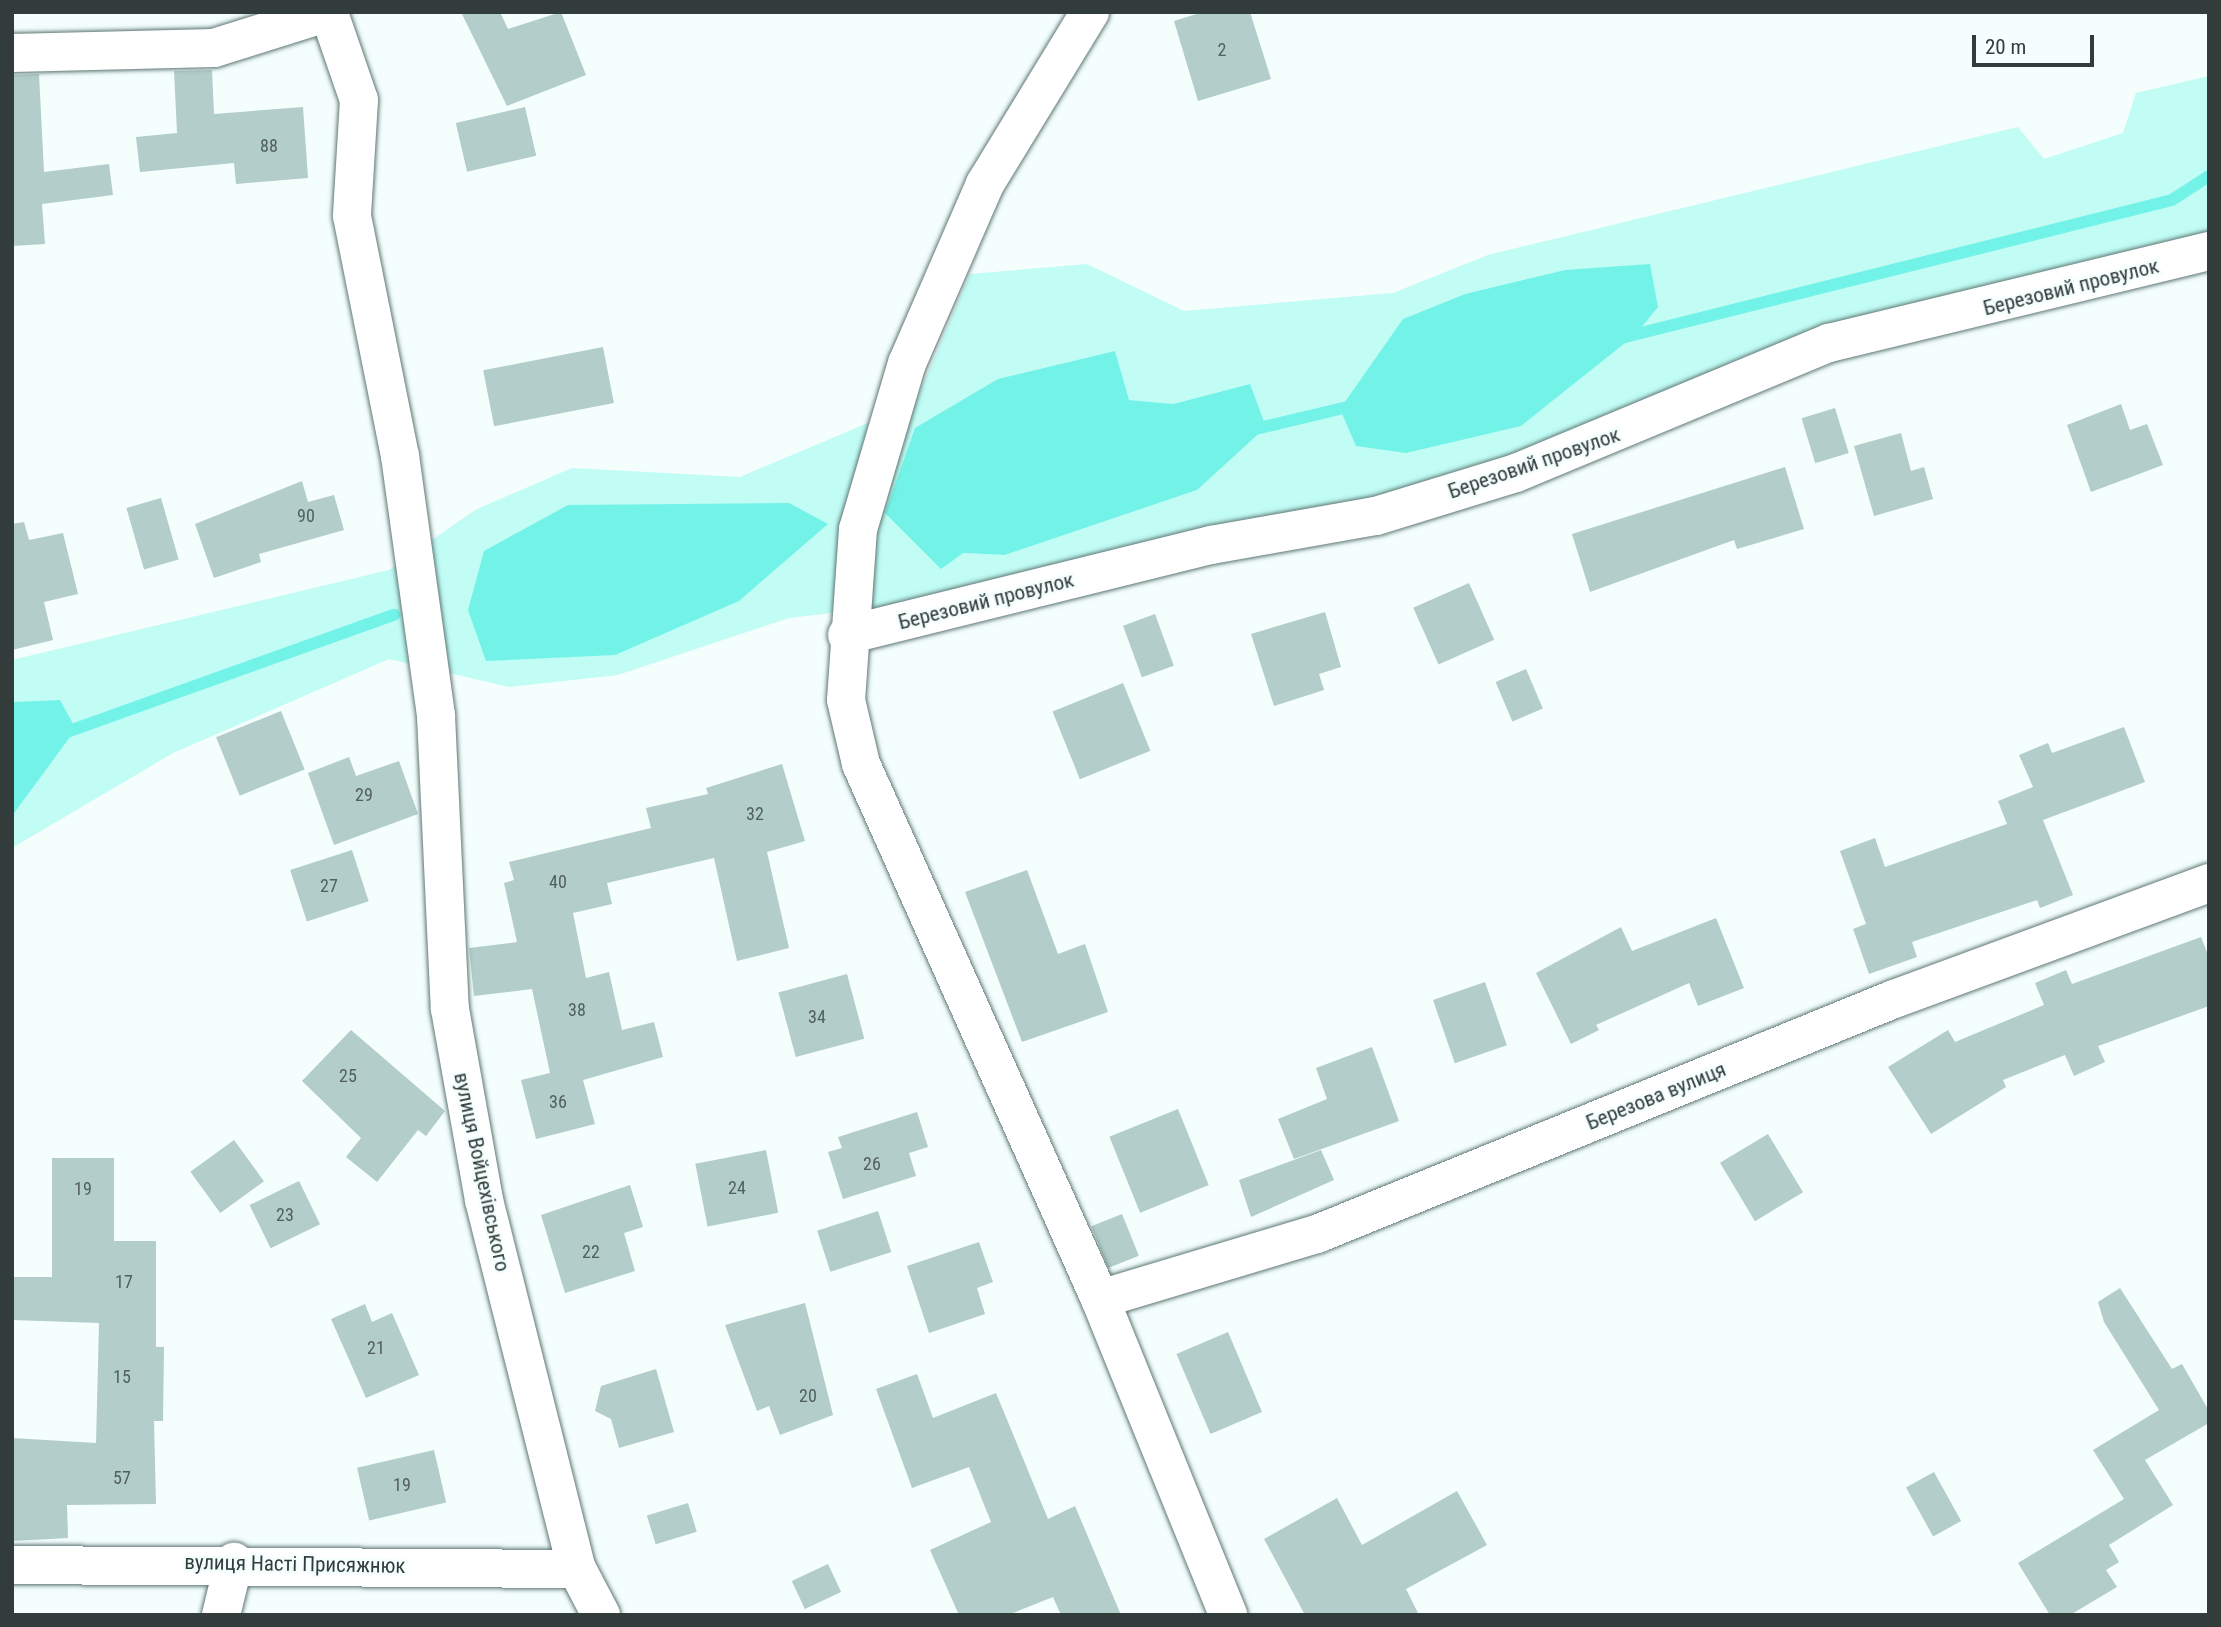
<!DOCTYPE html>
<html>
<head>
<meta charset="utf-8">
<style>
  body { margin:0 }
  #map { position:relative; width:2221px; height:1627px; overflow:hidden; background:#f3fefd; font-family:"Roboto Condensed",sans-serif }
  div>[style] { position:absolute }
  .green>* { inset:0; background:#c1fcf5 }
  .water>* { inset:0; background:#73f3e8 }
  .stream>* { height:12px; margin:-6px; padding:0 6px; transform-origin:6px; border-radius:6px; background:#73f3e8 }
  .building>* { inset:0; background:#b2cdca; transform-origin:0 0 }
  .roads { filter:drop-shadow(0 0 2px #5e7774) drop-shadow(0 0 2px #5e7774) }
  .minor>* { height:38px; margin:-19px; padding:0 19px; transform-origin:19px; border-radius:19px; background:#fff }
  span { translate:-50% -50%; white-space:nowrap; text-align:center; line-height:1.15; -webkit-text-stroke:5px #f3fefd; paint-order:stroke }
  .number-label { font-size:18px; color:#51605f }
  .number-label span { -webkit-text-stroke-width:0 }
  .street-label { font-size:21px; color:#313c3b }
  .frame { position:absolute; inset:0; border:14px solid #313c3b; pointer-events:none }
  .scale { position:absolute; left:1972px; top:35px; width:122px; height:32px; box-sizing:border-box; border:4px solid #313c3b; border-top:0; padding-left:9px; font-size:21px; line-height:24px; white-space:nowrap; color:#313c3b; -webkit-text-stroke:5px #f3fefd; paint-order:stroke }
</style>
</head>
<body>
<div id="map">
  <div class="green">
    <div style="clip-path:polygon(evenodd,2209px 76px,2209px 232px,2085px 263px,1513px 461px,978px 596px,789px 618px,618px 675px,509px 687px,389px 659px,173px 753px,12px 848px,12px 816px,76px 729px,60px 700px,12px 702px,12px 660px,389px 570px,475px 510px,572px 468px,740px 477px,915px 403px,970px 274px,1087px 264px,1184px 311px,1393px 293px,1488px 255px,2018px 127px,2044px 159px,2123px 133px,2136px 93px,2209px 76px,1565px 270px,1403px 319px,1465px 294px,1565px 270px,2209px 76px,1115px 351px,1128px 400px,1173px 404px,1250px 384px,1197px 490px,1005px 555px,963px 553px,1115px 351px,2209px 76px,568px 505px,637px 508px,486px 661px,568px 505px)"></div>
  </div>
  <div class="water">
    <div style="clip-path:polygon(1650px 264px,1658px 307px,1635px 335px,1521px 426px,1406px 453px,1356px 446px,1340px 409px,1403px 319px,1465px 294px,1565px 270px)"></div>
    <div style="clip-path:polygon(1115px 351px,1129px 400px,1173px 404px,1250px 384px,1266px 427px,1197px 490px,1005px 555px,963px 553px,941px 569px,885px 513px,915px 428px,998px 379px)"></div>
    <div style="clip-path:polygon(789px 503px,828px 524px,739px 601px,615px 655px,486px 661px,468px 610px,484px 551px,568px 505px)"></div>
    <div style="clip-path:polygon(60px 700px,76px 729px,12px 816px,12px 702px)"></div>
  </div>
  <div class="stream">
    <div style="left:1621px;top:338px;width:568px;rotate:-14.06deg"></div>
    <div style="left:2172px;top:200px;width:44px;rotate:-33deg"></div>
    <div style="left:1251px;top:430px;width:108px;rotate:-13.4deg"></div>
    <div style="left:61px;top:734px;width:354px;rotate:-19.7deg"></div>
  </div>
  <div class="building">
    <div style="clip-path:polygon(461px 12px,500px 12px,508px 29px,561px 12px,586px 75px,507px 106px)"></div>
    <div style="clip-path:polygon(1203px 12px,1250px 12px,1271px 79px,1198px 101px,1174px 21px)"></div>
    <div style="clip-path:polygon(212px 70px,214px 114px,303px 107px,308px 178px,236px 184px,234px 163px,140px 172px,136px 137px,177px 133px,174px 71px)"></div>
    <div style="clip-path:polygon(39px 74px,44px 172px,109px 164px,113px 195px,42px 204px,45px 244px,12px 246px,12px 75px)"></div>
    <div style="left:525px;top:107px;width:50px;height:71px;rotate:77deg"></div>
    <div style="left:603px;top:347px;width:57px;height:122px;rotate:79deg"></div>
    <div style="clip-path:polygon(2121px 404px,2130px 430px,2147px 424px,2163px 465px,2091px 492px,2067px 425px)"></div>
    <div style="left:1835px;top:408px;width:47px;height:35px;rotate:73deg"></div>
    <div style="clip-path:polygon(1901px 433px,1911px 471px,1924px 467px,1933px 499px,1874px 516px,1854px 446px)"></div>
    <div style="clip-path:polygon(1785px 467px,1804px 529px,1737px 549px,1734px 540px,1590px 592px,1572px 534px)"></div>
    <div style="clip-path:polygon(302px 481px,308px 502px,334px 495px,344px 530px,259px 554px,261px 562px,214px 578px,195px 524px)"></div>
    <div style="left:161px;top:498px;width:64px;height:36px;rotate:74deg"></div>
    <div style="clip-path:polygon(24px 522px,29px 540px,63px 533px,78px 594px,44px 602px,53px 640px,12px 650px,12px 524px)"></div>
    <div style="left:1469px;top:583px;width:62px;height:61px;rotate:66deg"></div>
    <div style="clip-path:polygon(1325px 612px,1341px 667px,1319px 674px,1324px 690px,1274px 706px,1251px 634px)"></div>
    <div style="left:1155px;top:614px;width:55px;height:34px;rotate:70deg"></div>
    <div style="left:1526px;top:669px;width:43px;height:33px;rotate:67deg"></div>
    <div style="left:1123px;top:683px;width:73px;height:76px;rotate:68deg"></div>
    <div style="left:281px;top:711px;width:63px;height:70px;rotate:68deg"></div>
    <div style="clip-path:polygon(2124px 727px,2145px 782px,2043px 820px,2073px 895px,2040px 908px,2037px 900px,1912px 942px,1917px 957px,1869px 974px,1853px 929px,1866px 924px,1840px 851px,1875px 838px,1885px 867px,2007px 824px,1998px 801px,2033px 787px,2019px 755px,2048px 743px,2052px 753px)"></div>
    <div style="clip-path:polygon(349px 757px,356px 776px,399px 761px,418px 814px,334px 845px,308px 773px)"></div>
    <div style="clip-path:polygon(782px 764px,805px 841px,767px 852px,789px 948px,737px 961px,714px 858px,607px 883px,612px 904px,573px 913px,586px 978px,609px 972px,622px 1030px,654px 1022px,663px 1057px,583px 1080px,595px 1124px,536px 1139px,521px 1080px,550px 1073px,532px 989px,474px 996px,469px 948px,517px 942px,504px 883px,514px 880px,509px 862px,651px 828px,646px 808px,708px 794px,706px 788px)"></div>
    <div style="left:352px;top:850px;width:54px;height:65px;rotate:72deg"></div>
    <div style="clip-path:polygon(1027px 870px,1058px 954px,1085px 944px,1108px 1012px,1022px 1042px,965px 892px)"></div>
    <div style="clip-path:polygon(1716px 918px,1744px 988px,1698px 1006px,1689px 983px,1596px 1025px,1599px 1030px,1571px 1044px,1536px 973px,1621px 927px,1632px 951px)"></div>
    <div style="clip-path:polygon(2201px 937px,2209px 957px,2209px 1006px,2098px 1046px,2105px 1062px,2074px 1076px,2065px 1055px,2003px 1080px,2006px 1087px,1931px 1134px,1888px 1067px,1948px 1030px,1955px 1042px,2044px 1005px,2035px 983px,2066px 970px,2072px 984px)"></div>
    <div style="left:847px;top:974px;width:67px;height:71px;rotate:75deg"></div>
    <div style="left:1485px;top:982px;width:67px;height:55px;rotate:71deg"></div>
    <div style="clip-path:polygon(351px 1030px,445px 1111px,426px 1136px,418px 1130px,377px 1182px,346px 1157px,361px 1138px,302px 1081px)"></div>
    <div style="clip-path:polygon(1372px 1047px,1399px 1121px,1294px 1159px,1278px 1119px,1327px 1099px,1316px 1068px)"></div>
    <div style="left:1178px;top:1109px;width:82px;height:74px;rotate:68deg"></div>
    <div style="clip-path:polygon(917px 1112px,928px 1147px,909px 1153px,916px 1176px,843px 1199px,828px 1152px,842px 1148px,838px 1137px)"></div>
    <div style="left:1768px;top:1134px;width:68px;height:56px;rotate:59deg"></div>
    <div style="left:234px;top:1140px;width:51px;height:54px;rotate:54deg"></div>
    <div style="left:766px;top:1150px;width:64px;height:72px;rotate:79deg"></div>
    <div style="clip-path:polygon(1321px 1150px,1334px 1180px,1251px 1217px,1239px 1180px)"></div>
    <div style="clip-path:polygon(52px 1158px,114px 1158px,114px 1241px,156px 1241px,156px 1347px,164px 1347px,163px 1421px,154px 1421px,156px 1504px,67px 1505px,68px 1538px,12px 1541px,12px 1438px,96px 1443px,99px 1323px,12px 1320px,12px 1277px,52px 1277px)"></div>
    <div style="left:299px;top:1181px;width:48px;height:55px;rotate:64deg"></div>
    <div style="clip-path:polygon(630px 1185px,643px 1227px,624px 1233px,635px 1271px,565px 1293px,541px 1215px)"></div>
    <div style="left:878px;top:1211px;width:43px;height:64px;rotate:72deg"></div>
    <div style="left:1122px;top:1214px;width:45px;height:33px;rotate:68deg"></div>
    <div style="clip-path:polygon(979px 1242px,993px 1282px,977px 1288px,985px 1314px,929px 1333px,907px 1266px)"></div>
    <div style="clip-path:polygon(2120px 1288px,2172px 1369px,2182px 1364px,2209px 1411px,2209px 1423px,2145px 1460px,2173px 1505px,2109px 1545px,2119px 1562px,2106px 1570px,2117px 1587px,2070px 1615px,2050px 1615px,2018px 1563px,2124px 1499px,2093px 1450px,2159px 1410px,2104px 1322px,2098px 1302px)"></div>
    <div style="clip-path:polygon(805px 1303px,833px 1415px,780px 1435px,769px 1406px,757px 1411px,725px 1325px)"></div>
    <div style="clip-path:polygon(365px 1304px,372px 1322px,392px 1313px,419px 1375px,366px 1398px,331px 1319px)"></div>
    <div style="left:1228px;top:1332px;width:87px;height:56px;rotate:67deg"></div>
    <div style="clip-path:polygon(656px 1369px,674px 1432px,619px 1448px,611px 1419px,595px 1411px,601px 1386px)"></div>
    <div style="clip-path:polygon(917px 1374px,933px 1418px,996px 1393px,1048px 1519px,1075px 1506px,1121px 1615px,1061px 1615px,1053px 1597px,1008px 1615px,959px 1615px,930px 1550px,991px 1522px,969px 1467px,912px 1488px,876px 1389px)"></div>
    <div style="left:434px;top:1450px;width:54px;height:79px;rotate:77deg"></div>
    <div style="left:1934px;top:1472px;width:56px;height:32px;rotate:61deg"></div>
    <div style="clip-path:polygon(1457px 1491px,1487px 1545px,1406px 1589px,1419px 1615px,1305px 1615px,1264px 1539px,1337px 1498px,1362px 1545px)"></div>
    <div style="left:688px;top:1503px;width:30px;height:43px;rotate:73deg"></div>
    <div style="left:828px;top:1564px;width:31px;height:40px;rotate:65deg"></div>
  </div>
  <div class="roads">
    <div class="minor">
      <div style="left:1090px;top:12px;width:202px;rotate:121.4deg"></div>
      <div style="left:985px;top:184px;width:195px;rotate:113.5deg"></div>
      <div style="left:907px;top:363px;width:173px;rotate:106.4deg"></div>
      <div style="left:858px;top:529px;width:171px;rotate:94deg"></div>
      <div style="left:846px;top:700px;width:66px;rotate:76.8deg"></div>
      <div style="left:861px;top:764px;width:586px;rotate:65.93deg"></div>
      <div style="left:1100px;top:1299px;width:341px;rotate:67.9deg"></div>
      <div style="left:329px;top:13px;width:92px;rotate:71deg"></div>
      <div style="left:359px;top:100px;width:116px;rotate:93.5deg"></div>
      <div style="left:352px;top:216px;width:245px;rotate:78.7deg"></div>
      <div style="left:400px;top:456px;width:262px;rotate:82.1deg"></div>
      <div style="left:436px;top:716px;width:293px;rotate:87.3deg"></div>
      <div style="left:450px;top:1009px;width:194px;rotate:79.9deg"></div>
      <div style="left:484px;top:1200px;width:381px;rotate:75.9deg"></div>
      <div style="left:577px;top:1569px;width:52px;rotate:62.4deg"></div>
      <div style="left:12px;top:53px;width:202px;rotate:-1.4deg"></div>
      <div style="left:214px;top:48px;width:121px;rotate:-17.4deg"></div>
      <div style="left:847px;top:635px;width:375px;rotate:-13.9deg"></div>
      <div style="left:1211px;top:545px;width:168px;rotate:-10deg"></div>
      <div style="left:1376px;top:516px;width:146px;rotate:-17.1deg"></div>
      <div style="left:1516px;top:473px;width:339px;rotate:-22.6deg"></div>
      <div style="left:1829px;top:343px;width:391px;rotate:-13.6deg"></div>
      <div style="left:1100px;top:1299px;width:227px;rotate:-16.7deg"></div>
      <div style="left:1317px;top:1234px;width:623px;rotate:-22.16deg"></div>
      <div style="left:1894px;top:999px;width:336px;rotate:-20.2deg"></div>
      <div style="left:12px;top:1565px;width:565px;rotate:0.41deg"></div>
      <div style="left:221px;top:1615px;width:55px;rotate:-76.2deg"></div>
    </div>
  </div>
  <div class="number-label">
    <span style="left:1222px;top:50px">2</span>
    <span style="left:269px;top:146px">88</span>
    <span style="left:306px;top:516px">90</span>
    <span style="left:364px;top:795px">29</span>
    <span style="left:755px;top:814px">32</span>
    <span style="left:558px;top:882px">40</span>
    <span style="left:329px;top:886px">27</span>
    <span style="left:577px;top:1010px">38</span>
    <span style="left:817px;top:1017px">34</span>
    <span style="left:348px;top:1076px">25</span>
    <span style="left:558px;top:1102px">36</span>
    <span style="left:872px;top:1164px">26</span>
    <span style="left:737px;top:1188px">24</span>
    <span style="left:83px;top:1189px">19</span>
    <span style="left:285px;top:1215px">23</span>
    <span style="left:591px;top:1252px">22</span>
    <span style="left:124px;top:1282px">17</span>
    <span style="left:376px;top:1348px">21</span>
    <span style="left:122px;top:1377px">15</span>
    <span style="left:808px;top:1396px">20</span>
    <span style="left:122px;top:1478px">57</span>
    <span style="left:402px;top:1485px">19</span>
  </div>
  <div class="street-label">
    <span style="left:2071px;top:287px;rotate:-14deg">Березовий провулок</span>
    <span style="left:1534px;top:463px;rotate:-19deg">Березовий провулок</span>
    <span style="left:986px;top:601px;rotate:-14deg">Березовий провулок</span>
    <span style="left:1656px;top:1096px;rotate:-22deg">Березова вулиця</span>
    <span style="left:482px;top:1172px;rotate:78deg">вулиця Войцехівського</span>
    <span style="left:295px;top:1564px;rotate:1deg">вулиця Насті Присяжнюк</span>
  </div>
  <div class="frame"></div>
  <div class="scale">20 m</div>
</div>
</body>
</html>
